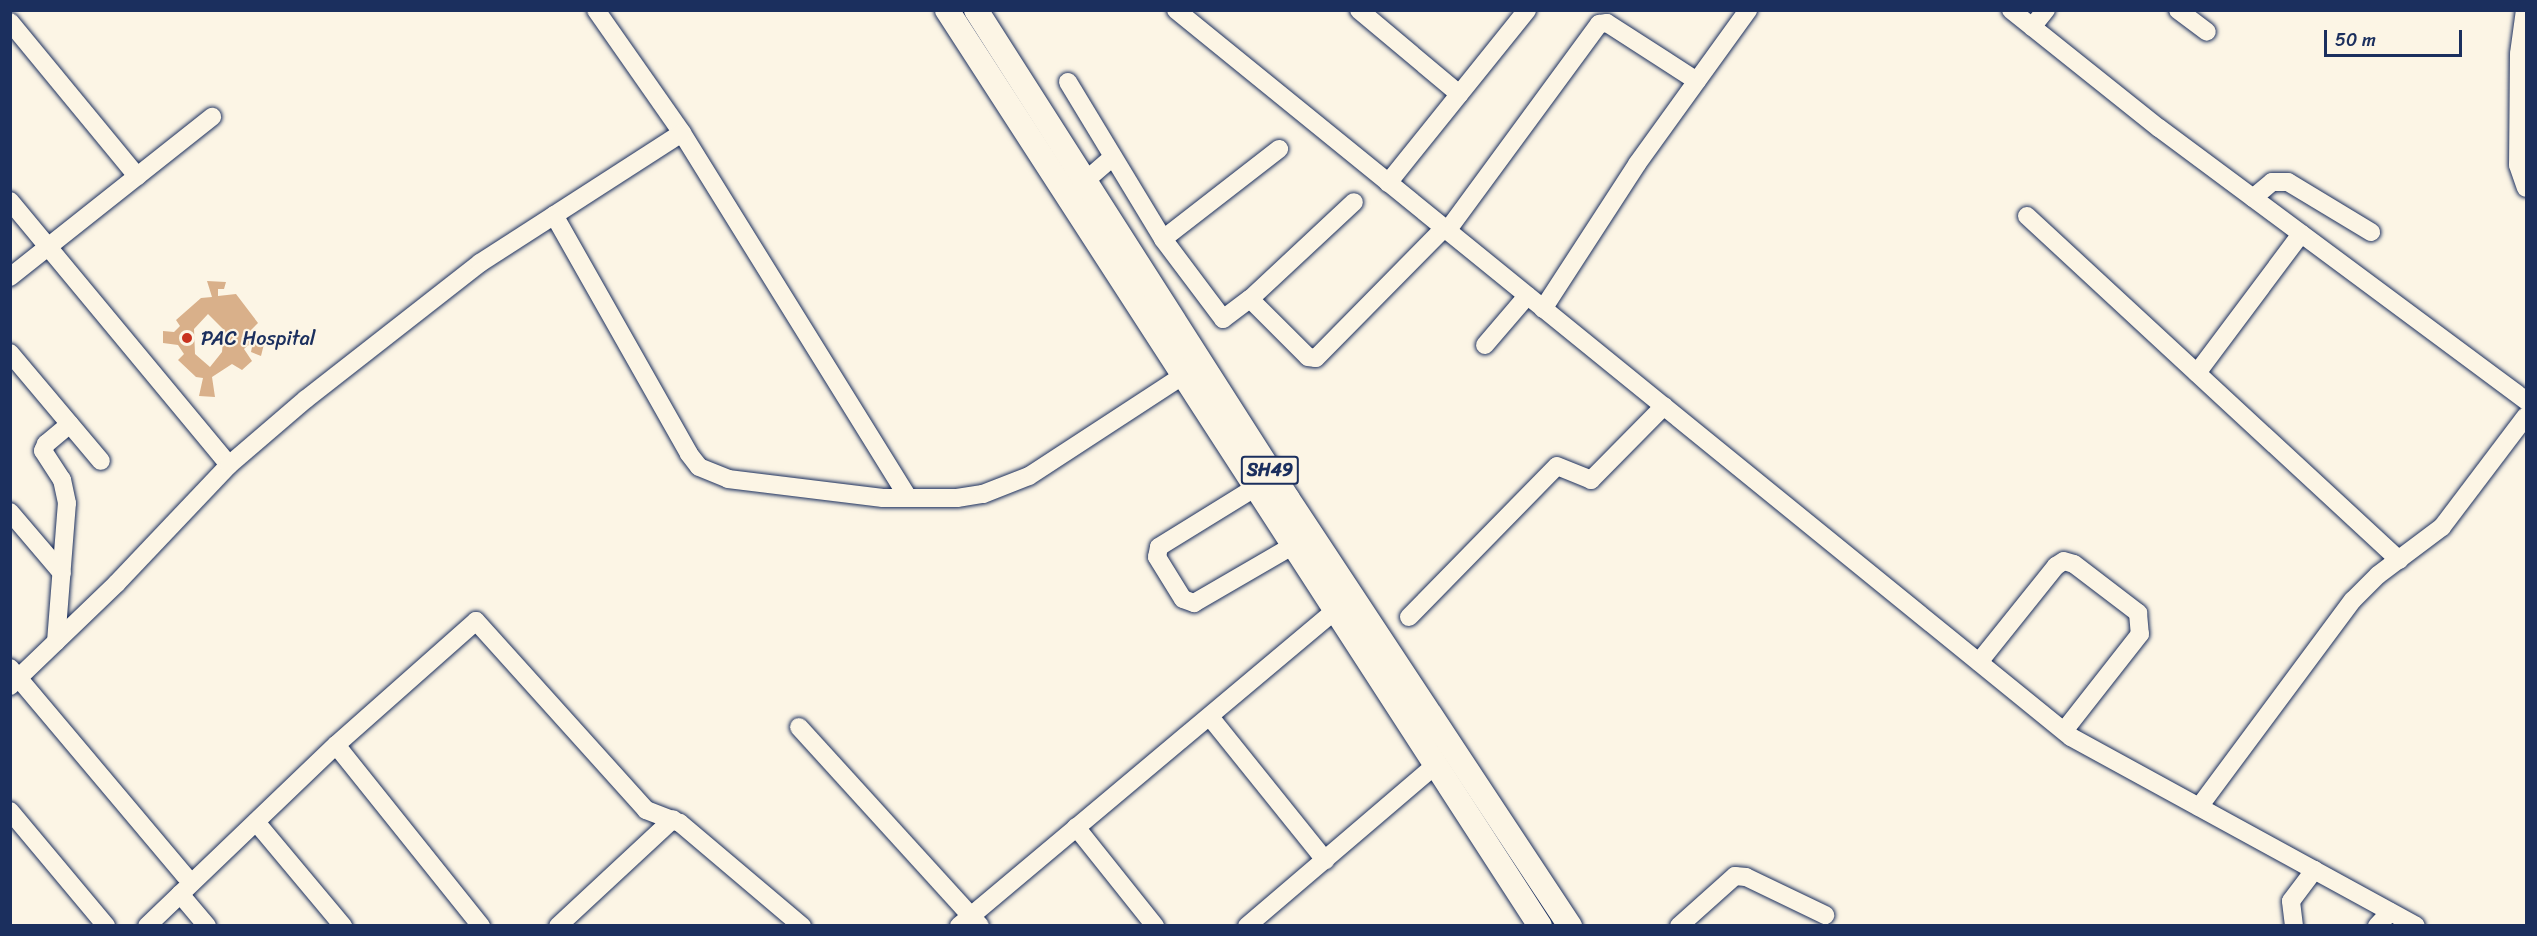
<!DOCTYPE html>
<html>
<head>
<meta charset="utf-8">
<style>
  body { margin:0 }
  #map { position:relative; width:2537px; height:936px; overflow:hidden; background:#fcf5e5; font-family:Sriracha,sans-serif }
  div>[style] { position:absolute }
  .building>* { inset:0; background:#d9b08a }
  .roads { filter:drop-shadow(0 0 2px #1b2f5e) drop-shadow(0 0 2px #1b2f5e) }
  .minor>* { height:18px; margin:-9px; padding:0 9px; transform-origin:9px; border-radius:9px; background:#fcf5e5 }
  .major>* { height:24px; margin:-12px; padding:0 12px; transform-origin:12px; border-radius:12px; background:#fcf5e5 }
  .dots>* { width:16px; height:16px; translate:-50% -50%; box-sizing:border-box; border:3px solid #fcf5e5; border-radius:50% }
  span { translate:-50% -50%; white-space:nowrap; text-align:center; line-height:1.15; -webkit-text-stroke:4.5px #fcf5e5; paint-order:stroke }
  .shield-label span { padding:2px 4px; background:#fcf5e5; border:2px solid; border-radius:4px; -webkit-text-stroke-width:0 }
  .shield-label { font-size:18px; color:#1b2f5e; font-weight:700 }
  .poi-label { font-size:20px; color:#1b2f5e }
  .left { translate:0 -50%; text-align:left }
  .frame { position:absolute; inset:0; border:12px solid #1b2f5e; pointer-events:none }
  .scale { position:absolute; left:2324px; top:30px; width:138px; height:27px; box-sizing:border-box; border:3px solid #1b2f5e; border-top:0; padding-left:8px; font-size:18px; line-height:21px; white-space:nowrap; color:#1b2f5e; -webkit-text-stroke:4px #fcf5e5; paint-order:stroke }
</style>
</head>
<body>
<div id="map">
  <div class="building">
    <div style="clip-path:polygon(evenodd,207px 281px,226px 282px,224px 289px,218px 289px,218px 296px,236px 294px,258px 323px,245px 336px,250px 340px,265px 340px,261px 356px,251px 352px,252px 347px,248px 345px,244px 349px,252px 361px,242px 370px,232px 364px,212px 377px,215px 397px,199px 396px,203px 378px,196px 377px,178px 360px,184px 354px,178px 345px,163px 343px,163px 331px,174px 332px,180px 326px,176px 320px,201px 298px,212px 297px,207px 281px,208px 314px,224px 330px,222px 352px,210px 367px,195px 354px,194px 329px,208px 314px)"></div>
  </div>
  <div class="roads">
    <div class="minor">
      <div style="left:596px;top:10px;width:150px;rotate:55deg"></div>
      <div style="left:682px;top:133px;width:429px;rotate:58.2deg"></div>
      <div style="left:1176px;top:10px;width:1153px;rotate:39.09deg"></div>
      <div style="left:2071px;top:737px;width:393px;rotate:28.7deg"></div>
      <div style="left:1359px;top:10px;width:131px;rotate:40deg"></div>
      <div style="left:2011px;top:10px;width:189px;rotate:38.6deg"></div>
      <div style="left:2159px;top:128px;width:457px;rotate:36.6deg"></div>
      <div style="left:2178px;top:10px;width:36px;rotate:37deg"></div>
      <div style="left:2525px;top:10px;width:44px;rotate:97.8deg"></div>
      <div style="left:2519px;top:54px;width:111px;rotate:90.5deg"></div>
      <div style="left:2518px;top:165px;width:24px;rotate:71deg"></div>
      <div style="left:10px;top:22px;width:200px;rotate:50.5deg"></div>
      <div style="left:2032px;top:27px;width:22px;rotate:-51deg"></div>
      <div style="left:1068px;top:82px;width:184px;rotate:58.8deg"></div>
      <div style="left:1163px;top:239px;width:100px;rotate:53.1deg"></div>
      <div style="left:1223px;top:319px;width:34px;rotate:-37deg"></div>
      <div style="left:1250px;top:299px;width:142px;rotate:-43deg"></div>
      <div style="left:1084px;top:182px;width:37px;rotate:-41deg"></div>
      <div style="left:1388px;top:183px;width:222px;rotate:-51.2deg"></div>
      <div style="left:2253px;top:198px;width:25px;rotate:-40deg"></div>
      <div style="left:2272px;top:182px;width:16px"></div>
      <div style="left:2288px;top:182px;width:97px;rotate:31.1deg"></div>
      <div style="left:10px;top:201px;width:343px;rotate:50.3deg"></div>
      <div style="left:554px;top:215px;width:274px;rotate:60.5deg"></div>
      <div style="left:689px;top:454px;width:16px;rotate:52deg"></div>
      <div style="left:699px;top:467px;width:31px;rotate:22deg"></div>
      <div style="left:728px;top:479px;width:156px;rotate:7deg"></div>
      <div style="left:883px;top:498px;width:74px"></div>
      <div style="left:957px;top:498px;width:26px;rotate:-9deg"></div>
      <div style="left:983px;top:494px;width:49px;rotate:-21.4deg"></div>
      <div style="left:1029px;top:476px;width:185px;rotate:-33.1deg"></div>
      <div style="left:2027px;top:216px;width:507px;rotate:42.76deg"></div>
      <div style="left:1447px;top:231px;width:257px;rotate:-53.7deg"></div>
      <div style="left:1599px;top:24px;width:8px;rotate:-7deg"></div>
      <div style="left:1607px;top:23px;width:107px;rotate:32.8deg"></div>
      <div style="left:1163px;top:239px;width:147px;rotate:-37.8deg"></div>
      <div style="left:10px;top:277px;width:258px;rotate:-38.4deg"></div>
      <div style="left:1250px;top:299px;width:82px;rotate:45deg"></div>
      <div style="left:1308px;top:357px;width:8px;rotate:7deg"></div>
      <div style="left:1316px;top:358px;width:182px;rotate:-45.4deg"></div>
      <div style="left:1543px;top:309px;width:173px;rotate:-57deg"></div>
      <div style="left:1637px;top:164px;width:190px;rotate:-54.2deg"></div>
      <div style="left:1485px;top:345px;width:65px;rotate:-49.4deg"></div>
      <div style="left:10px;top:353px;width:141px;rotate:49.9deg"></div>
      <div style="left:2197px;top:373px;width:174px;rotate:-53.2deg"></div>
      <div style="left:1256px;top:487px;width:114px;rotate:148.3deg"></div>
      <div style="left:1159px;top:547px;width:10px;rotate:101deg"></div>
      <div style="left:1157px;top:557px;width:49px;rotate:58.2deg"></div>
      <div style="left:1183px;top:599px;width:12px;rotate:20deg"></div>
      <div style="left:1194px;top:603px;width:116px;rotate:-30.1deg"></div>
      <div style="left:10px;top:512px;width:80px;rotate:49.6deg"></div>
      <div style="left:1409px;top:617px;width:211px;rotate:-45.6deg"></div>
      <div style="left:1557px;top:466px;width:37px;rotate:22deg"></div>
      <div style="left:1591px;top:480px;width:104px;rotate:-45.4deg"></div>
      <div style="left:56px;top:642px;width:139px;rotate:-85.5deg"></div>
      <div style="left:67px;top:503px;width:24px;rotate:-102deg"></div>
      <div style="left:62px;top:480px;width:35px;rotate:-123deg"></div>
      <div style="left:43px;top:451px;width:8px;rotate:-67deg"></div>
      <div style="left:46px;top:444px;width:31px;rotate:-40deg"></div>
      <div style="left:1979px;top:662px;width:123px;rotate:-51.3deg"></div>
      <div style="left:2056px;top:566px;width:9px;rotate:-32deg"></div>
      <div style="left:2064px;top:561px;width:10px;rotate:17deg"></div>
      <div style="left:2074px;top:564px;width:81px;rotate:37.4deg"></div>
      <div style="left:2138px;top:613px;width:21px;rotate:85deg"></div>
      <div style="left:2140px;top:634px;width:123px;rotate:128.1deg"></div>
      <div style="left:10px;top:668px;width:272px;rotate:49.9deg"></div>
      <div style="left:10px;top:686px;width:149px;rotate:-43.9deg"></div>
      <div style="left:117px;top:583px;width:163px;rotate:-46.5deg"></div>
      <div style="left:229px;top:465px;width:101px;rotate:-40.6deg"></div>
      <div style="left:306px;top:399px;width:221px;rotate:-38deg"></div>
      <div style="left:480px;top:263px;width:240px;rotate:-32.8deg"></div>
      <div style="left:1210px;top:717px;width:184px;rotate:51.2deg"></div>
      <div style="left:799px;top:727px;width:269px;rotate:47.7deg"></div>
      <div style="left:336px;top:745px;width:232px;rotate:51.3deg"></div>
      <div style="left:2199px;top:807px;width:258px;rotate:-53.4deg"></div>
      <div style="left:2353px;top:600px;width:35px;rotate:-45deg"></div>
      <div style="left:2378px;top:575px;width:80px;rotate:-36.9deg"></div>
      <div style="left:2442px;top:527px;width:139px;rotate:-52.9deg"></div>
      <div style="left:10px;top:811px;width:150px;rotate:50.1deg"></div>
      <div style="left:256px;top:822px;width:136px;rotate:50.1deg"></div>
      <div style="left:1076px;top:827px;width:127px;rotate:51.4deg"></div>
      <div style="left:180px;top:894px;width:42px;rotate:49.8deg"></div>
      <div style="left:147px;top:926px;width:262px;rotate:-43.8deg"></div>
      <div style="left:336px;top:745px;width:187px;rotate:-41.5deg"></div>
      <div style="left:476px;top:621px;width:254px;rotate:48deg"></div>
      <div style="left:646px;top:810px;width:36px;rotate:21deg"></div>
      <div style="left:680px;top:823px;width:160px;rotate:40.2deg"></div>
      <div style="left:558px;top:926px;width:157px;rotate:-42.9deg"></div>
      <div style="left:959px;top:926px;width:495px;rotate:-40deg"></div>
      <div style="left:1247px;top:926px;width:250px;rotate:-40.5deg"></div>
      <div style="left:1679px;top:926px;width:75px;rotate:-41.8deg"></div>
      <div style="left:1735px;top:876px;width:11px;rotate:5deg"></div>
      <div style="left:1746px;top:877px;width:88px;rotate:25.7deg"></div>
      <div style="left:2294px;top:926px;width:25px;rotate:-97deg"></div>
      <div style="left:2291px;top:901px;width:39px;rotate:-53deg"></div>
      <div style="left:2377px;top:926px;width:19px;rotate:-47deg"></div>
    </div>
    <div class="major">
      <div style="left:947px;top:10px;width:1091px;rotate:57.08deg"></div>
      <div style="left:976px;top:10px;width:580px;rotate:57.46deg"></div>
      <div style="left:1288px;top:499px;width:512px;rotate:56.56deg"></div>
    </div>
  </div>
  <div class="dots">
    <div style="left:187px;top:338px;background:#c8321e"></div>
  </div>
  <div class="shield-label">
    <span style="left:1270px;top:470px">SH49</span>
  </div>
  <div class="poi-label">
    <span class="left" style="left:201px;top:338px">PAC Hospital</span>
  </div>
  <div class="frame"></div>
  <div class="scale">50 m</div>
</div>
</body>
</html>
